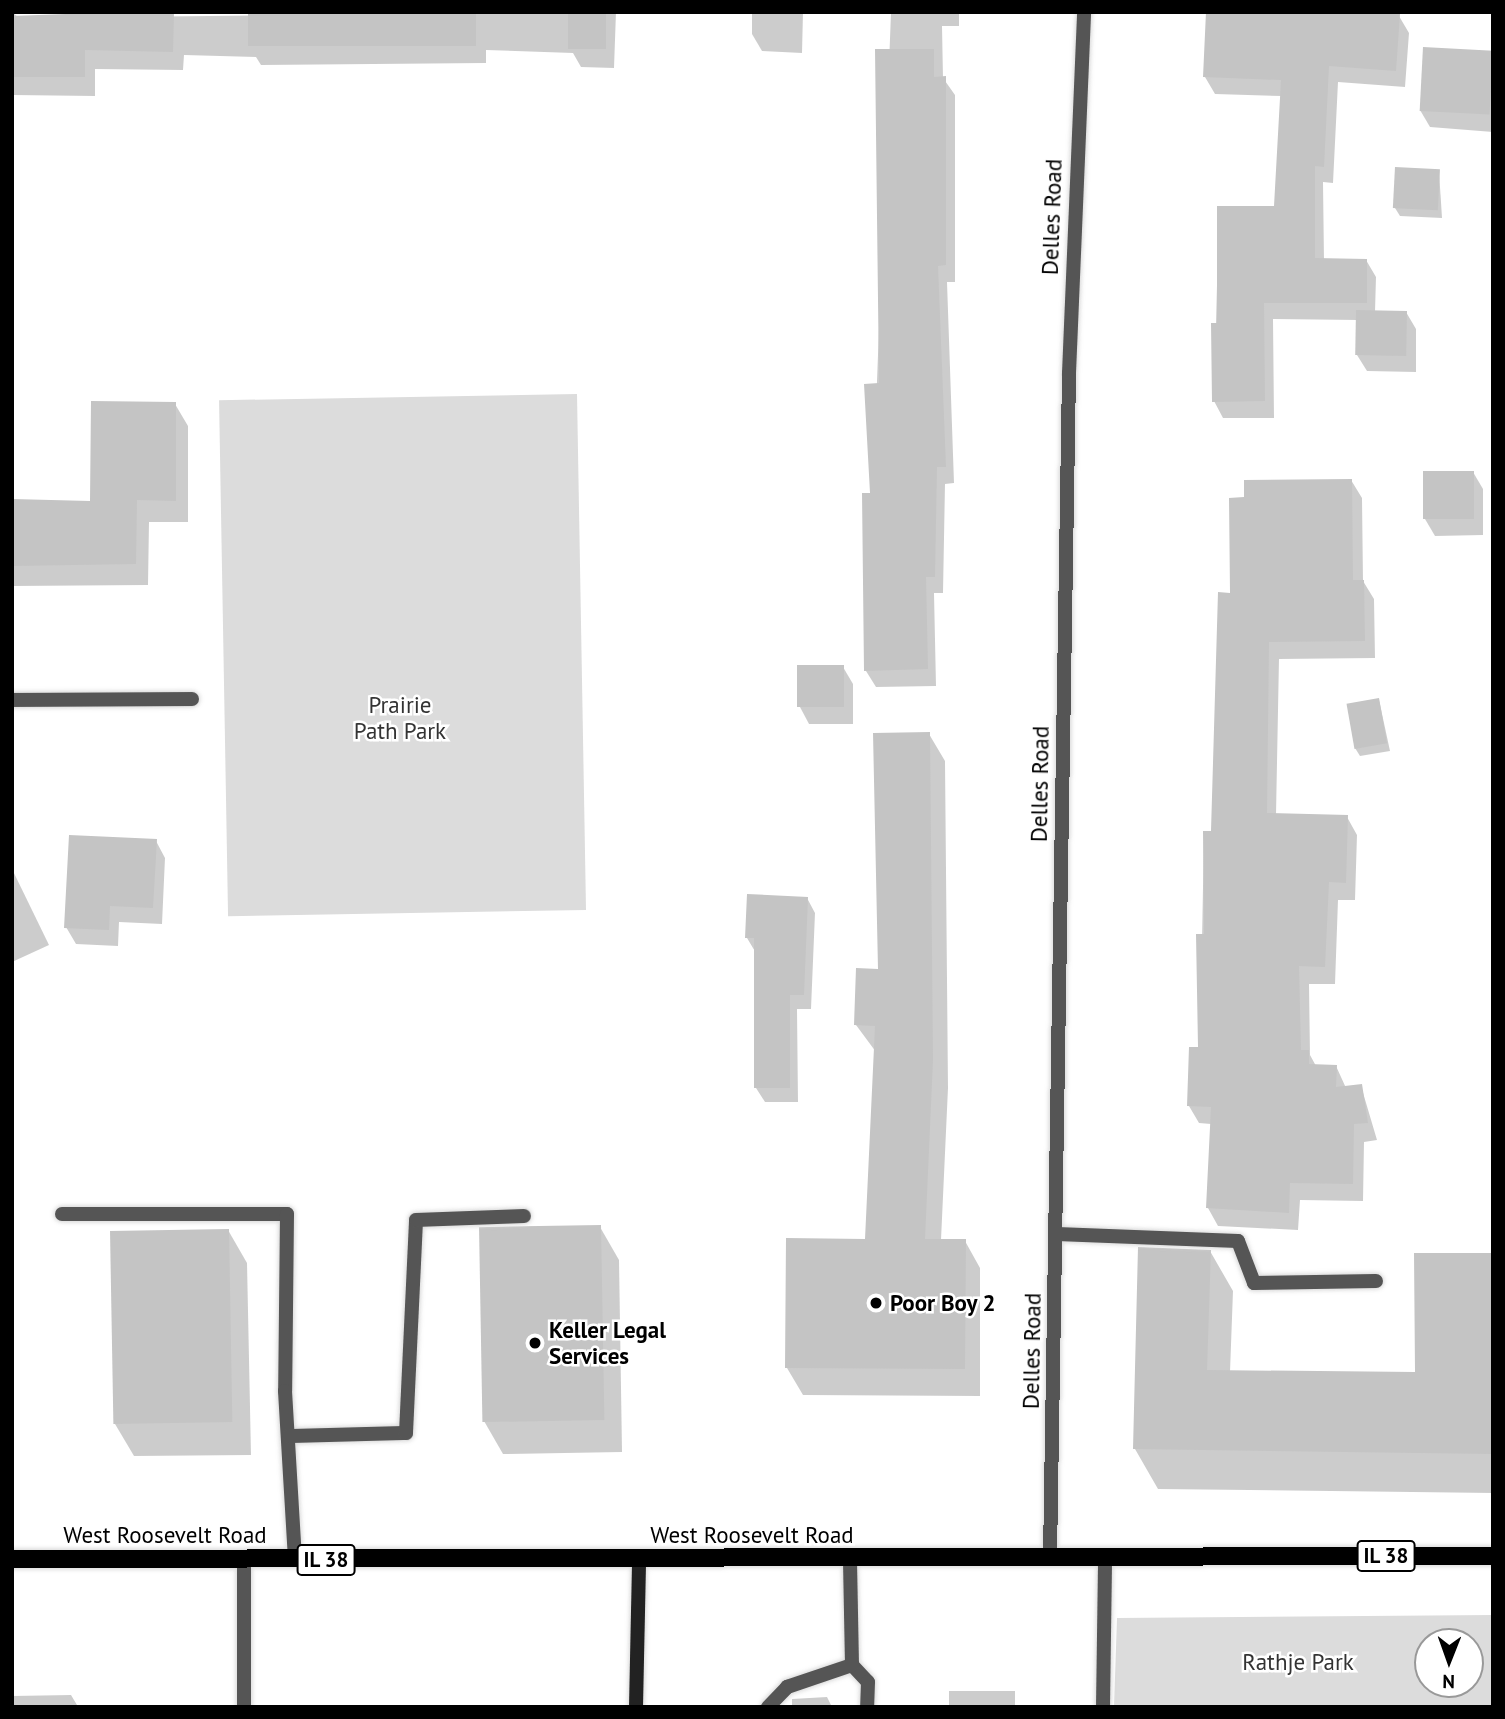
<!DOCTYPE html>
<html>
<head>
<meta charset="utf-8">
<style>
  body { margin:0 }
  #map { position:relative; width:1505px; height:1719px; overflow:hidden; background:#fff; font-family:"PT Sans",sans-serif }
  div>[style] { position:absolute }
  .green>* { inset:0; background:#dcdcdc; transform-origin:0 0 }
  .shadow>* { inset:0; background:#0003; transform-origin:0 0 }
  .building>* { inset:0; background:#c4c4c4; transform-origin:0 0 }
  .roads { filter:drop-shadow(0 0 2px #dbdbdb) drop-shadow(0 0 2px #dbdbdb) }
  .lane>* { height:14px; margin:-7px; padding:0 7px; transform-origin:7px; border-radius:7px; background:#555 }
  .street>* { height:14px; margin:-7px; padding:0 7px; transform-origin:7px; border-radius:7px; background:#555 }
  .secondary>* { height:14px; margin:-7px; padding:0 7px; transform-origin:7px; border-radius:7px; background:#222 }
  .primary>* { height:18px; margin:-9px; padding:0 9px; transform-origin:9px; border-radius:9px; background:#000 }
  .dots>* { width:19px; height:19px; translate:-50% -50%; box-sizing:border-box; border:4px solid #fff; border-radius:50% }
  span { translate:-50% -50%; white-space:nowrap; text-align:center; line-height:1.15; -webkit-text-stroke:5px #fff; paint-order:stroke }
  .shield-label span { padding:2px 5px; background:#fff; border:2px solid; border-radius:5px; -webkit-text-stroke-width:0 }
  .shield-label { font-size:21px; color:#000; font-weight:700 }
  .street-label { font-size:23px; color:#000 }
  .park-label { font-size:23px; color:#333 }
  .poi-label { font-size:23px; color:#000; font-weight:700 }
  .left { translate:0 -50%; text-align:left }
  .frame { position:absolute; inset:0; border:14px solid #000; pointer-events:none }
  .north { position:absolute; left:1414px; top:1628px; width:70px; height:70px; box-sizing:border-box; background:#fff; border:2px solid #999; border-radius:50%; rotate:181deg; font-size:19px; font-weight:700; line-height:28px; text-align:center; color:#000 }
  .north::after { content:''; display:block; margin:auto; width:24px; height:32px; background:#000; clip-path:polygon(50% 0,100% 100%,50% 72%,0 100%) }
</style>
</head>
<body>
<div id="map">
  <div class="green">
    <div style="left:577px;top:394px;width:516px;height:358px;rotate:89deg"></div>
    <div style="clip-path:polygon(evenodd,1493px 1615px,1493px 1707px,1114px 1707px,1117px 1618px,1493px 1615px,1428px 1642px,1470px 1642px,1470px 1684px,1428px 1684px,1428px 1642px)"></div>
  </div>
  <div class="shadow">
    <div style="clip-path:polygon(12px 12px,19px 18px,616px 12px,614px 68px,581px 67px,573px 53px,486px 50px,486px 63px,261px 65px,256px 57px,184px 55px,183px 70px,95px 69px,95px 96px,12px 95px)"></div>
    <div style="clip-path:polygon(752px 12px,803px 12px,802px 53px,762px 51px,752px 34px)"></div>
    <div style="clip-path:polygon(891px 12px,959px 12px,959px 26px,942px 26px,943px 78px,955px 95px,955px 282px,947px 282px,954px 483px,945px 484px,943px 593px,934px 593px,936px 686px,876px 687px,866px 671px)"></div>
    <div style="clip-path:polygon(1208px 12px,1399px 16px,1409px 33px,1405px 87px,1338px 82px,1333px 183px,1323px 182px,1324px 260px,1366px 260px,1376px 277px,1375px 312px,1406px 312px,1416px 329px,1416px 372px,1367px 371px,1357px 355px,1358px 320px,1273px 319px,1274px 418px,1223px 418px,1214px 401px,1219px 208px,1276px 208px,1282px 96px,1215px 94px,1205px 77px)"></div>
    <div style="clip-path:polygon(1493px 53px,1493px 132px,1430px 127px,1420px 110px)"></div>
    <div style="clip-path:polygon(1439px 171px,1442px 218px,1400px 216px,1395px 208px)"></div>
    <div style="clip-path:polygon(175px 404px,188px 426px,188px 522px,149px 522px,148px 585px,12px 586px,12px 500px,92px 503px)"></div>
    <div style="clip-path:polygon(1473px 472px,1483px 489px,1483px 535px,1435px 536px,1425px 519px)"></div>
    <div style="clip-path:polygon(1351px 480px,1362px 498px,1363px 581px,1374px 599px,1375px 658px,1279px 659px,1276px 815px,1347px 817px,1357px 835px,1355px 900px,1338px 900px,1335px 984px,1309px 984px,1310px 1055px,1316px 1066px,1336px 1066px,1346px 1088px,1361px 1086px,1377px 1140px,1364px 1142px,1363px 1201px,1300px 1200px,1298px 1230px,1218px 1226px,1208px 1208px,1211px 1124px,1199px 1123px,1189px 1106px,1200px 1049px,1204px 833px,1213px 833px,1232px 595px)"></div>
    <div style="clip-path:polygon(843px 667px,853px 684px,853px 724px,809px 724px,800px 707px)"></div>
    <div style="clip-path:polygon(1379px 700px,1390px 751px,1360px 756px,1355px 748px)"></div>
    <div style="clip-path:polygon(929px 734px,945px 761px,948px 1088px,941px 1240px,965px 1241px,980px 1268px,980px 1396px,803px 1395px,787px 1368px,867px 1240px,876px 1052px,856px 1025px,880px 970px)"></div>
    <div style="clip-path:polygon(156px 841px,165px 858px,162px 924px,119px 922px,118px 946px,76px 944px,66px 927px)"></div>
    <div style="clip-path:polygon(12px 869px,49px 945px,12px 962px)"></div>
    <div style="clip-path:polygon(807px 898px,815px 913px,811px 1009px,797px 1009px,798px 1102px,765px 1102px,756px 1088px,756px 953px,747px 938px)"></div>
    <div style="clip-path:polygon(600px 1227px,619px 1260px,622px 1452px,503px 1454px,484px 1421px)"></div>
    <div style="clip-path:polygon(228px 1230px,247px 1263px,251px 1455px,134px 1456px,115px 1424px)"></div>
    <div style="clip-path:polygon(1210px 1251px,1233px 1291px,1230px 1372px,1417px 1374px,1493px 1255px,1493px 1493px,1158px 1489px,1135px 1449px)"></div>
    <div style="left:949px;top:1691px;width:66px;height:16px"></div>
    <div style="clip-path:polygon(71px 1695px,77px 1705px,174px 1707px,12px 1707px,12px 1696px)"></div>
    <div style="clip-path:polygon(827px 1697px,832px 1707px,792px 1707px,792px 1699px)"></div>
  </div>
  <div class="building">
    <div style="clip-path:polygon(119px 12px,174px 12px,173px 52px,85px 50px,85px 77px,12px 77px,12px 16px)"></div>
    <div style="left:248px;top:12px;width:228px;height:34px"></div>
    <div style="left:568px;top:12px;width:38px;height:37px"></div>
    <div style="clip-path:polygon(1206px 12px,1400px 14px,1396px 71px,1329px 66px,1324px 167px,1315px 166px,1315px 258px,1367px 259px,1367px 303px,1264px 303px,1265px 401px,1212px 402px,1211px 323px,1217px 323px,1217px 206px,1274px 206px,1281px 80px,1203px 77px)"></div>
    <div style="left:1423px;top:47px;width:70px;height:64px;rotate:3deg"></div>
    <div style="clip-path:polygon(875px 49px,934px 49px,934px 77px,946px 76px,946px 265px,938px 266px,946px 467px,937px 467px,935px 577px,926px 577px,928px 669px,864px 671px,862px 493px,870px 493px,864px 384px,879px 383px)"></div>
    <div style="left:1395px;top:167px;width:45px;height:41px;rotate:3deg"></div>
    <div style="left:1356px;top:310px;width:51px;height:45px;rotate:1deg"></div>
    <div style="clip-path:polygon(91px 401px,176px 402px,176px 501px,137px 500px,136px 564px,12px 566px,12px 499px,90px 501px)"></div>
    <div style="left:1423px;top:471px;width:51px;height:48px"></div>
    <div style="clip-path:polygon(1352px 479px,1353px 580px,1364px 580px,1365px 641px,1269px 642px,1267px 813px,1348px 815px,1346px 883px,1329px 882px,1325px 967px,1299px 966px,1301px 1050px,1309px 1050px,1309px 1064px,1337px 1065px,1336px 1087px,1362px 1084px,1368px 1123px,1354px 1124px,1353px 1184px,1290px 1183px,1289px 1213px,1206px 1208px,1211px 1107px,1187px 1106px,1189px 1047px,1198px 1047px,1196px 934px,1204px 934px,1203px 831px,1211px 831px,1218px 592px,1230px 593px,1229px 498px,1244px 497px,1244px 480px)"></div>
    <div style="left:844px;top:665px;width:42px;height:47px;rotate:90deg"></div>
    <div style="left:1379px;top:698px;width:46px;height:33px;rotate:80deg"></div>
    <div style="clip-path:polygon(930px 732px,933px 1060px,925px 1239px,966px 1239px,965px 1369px,785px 1368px,786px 1238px,865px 1239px,875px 1026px,854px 1025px,856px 968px,878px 969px,873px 733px)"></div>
    <div style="clip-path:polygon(69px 835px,157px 839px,153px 908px,110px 906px,109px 930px,64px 928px)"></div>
    <div style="clip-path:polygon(747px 894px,808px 897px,804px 995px,790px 995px,790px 1088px,754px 1088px,754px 938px,745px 938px)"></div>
    <div style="left:601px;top:1225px;width:195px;height:122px;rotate:89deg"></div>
    <div style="left:229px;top:1229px;width:193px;height:119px;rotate:89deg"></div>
    <div style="clip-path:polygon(1138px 1247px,1211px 1250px,1207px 1370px,1415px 1372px,1414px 1253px,1493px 1253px,1493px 1454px,1133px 1449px)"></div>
  </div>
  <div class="roads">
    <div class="lane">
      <div style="left:62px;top:1214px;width:225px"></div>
      <div style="left:287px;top:1214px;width:177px;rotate:90.6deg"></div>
      <div style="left:285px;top:1391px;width:169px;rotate:86.6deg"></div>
      <div style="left:1057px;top:1234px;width:181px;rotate:2.2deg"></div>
      <div style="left:1238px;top:1241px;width:45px;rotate:69.1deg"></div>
      <div style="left:1254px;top:1283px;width:122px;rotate:-0.9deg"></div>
      <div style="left:289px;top:1436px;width:117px;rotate:-1.5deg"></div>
      <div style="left:406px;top:1433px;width:213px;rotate:-87.3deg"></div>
      <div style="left:416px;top:1220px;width:108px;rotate:-2.1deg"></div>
      <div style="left:852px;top:1665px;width:23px;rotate:47deg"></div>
      <div style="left:868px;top:1682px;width:25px;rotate:92deg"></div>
      <div style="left:768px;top:1707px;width:28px;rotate:-46deg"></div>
      <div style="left:787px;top:1687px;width:69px;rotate:-18.7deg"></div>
      <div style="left:852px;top:1665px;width:106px;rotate:-91.1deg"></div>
    </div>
    <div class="street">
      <div style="left:12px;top:700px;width:180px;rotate:-0.3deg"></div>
      <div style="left:1050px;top:1557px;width:1184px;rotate:-89.08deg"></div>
      <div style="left:1069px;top:373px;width:361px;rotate:-87.6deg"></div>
      <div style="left:244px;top:1707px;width:147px;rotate:-90deg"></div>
      <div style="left:1103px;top:1707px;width:150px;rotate:-89.2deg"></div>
    </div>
    <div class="secondary">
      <div style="left:636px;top:1707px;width:147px;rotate:-88.8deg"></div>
    </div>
    <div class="primary">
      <div style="left:12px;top:1559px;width:1481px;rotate:-0.12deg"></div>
    </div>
  </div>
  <div class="dots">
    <div style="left:876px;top:1303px;background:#000"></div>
    <div style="left:535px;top:1343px;background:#000"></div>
  </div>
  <div class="shield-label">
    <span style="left:1386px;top:1556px">IL 38</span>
    <span style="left:326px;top:1560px">IL 38</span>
  </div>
  <div class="street-label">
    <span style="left:1052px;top:217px;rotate:-88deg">Delles Road</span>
    <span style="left:1040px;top:784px;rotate:-89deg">Delles Road</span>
    <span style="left:1032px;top:1351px;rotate:-89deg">Delles Road</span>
    <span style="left:165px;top:1535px">West Roosevelt Road</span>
    <span style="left:752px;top:1535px">West Roosevelt Road</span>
  </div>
  <div class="park-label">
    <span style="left:400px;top:718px">Prairie<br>Path Park</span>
    <span style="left:1298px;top:1662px">Rathje Park</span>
  </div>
  <div class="poi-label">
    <span class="left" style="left:890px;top:1303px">Poor Boy 2</span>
    <span class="left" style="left:549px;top:1343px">Keller Legal<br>Services</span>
  </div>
  <div class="frame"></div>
  <div class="north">N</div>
</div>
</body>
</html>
